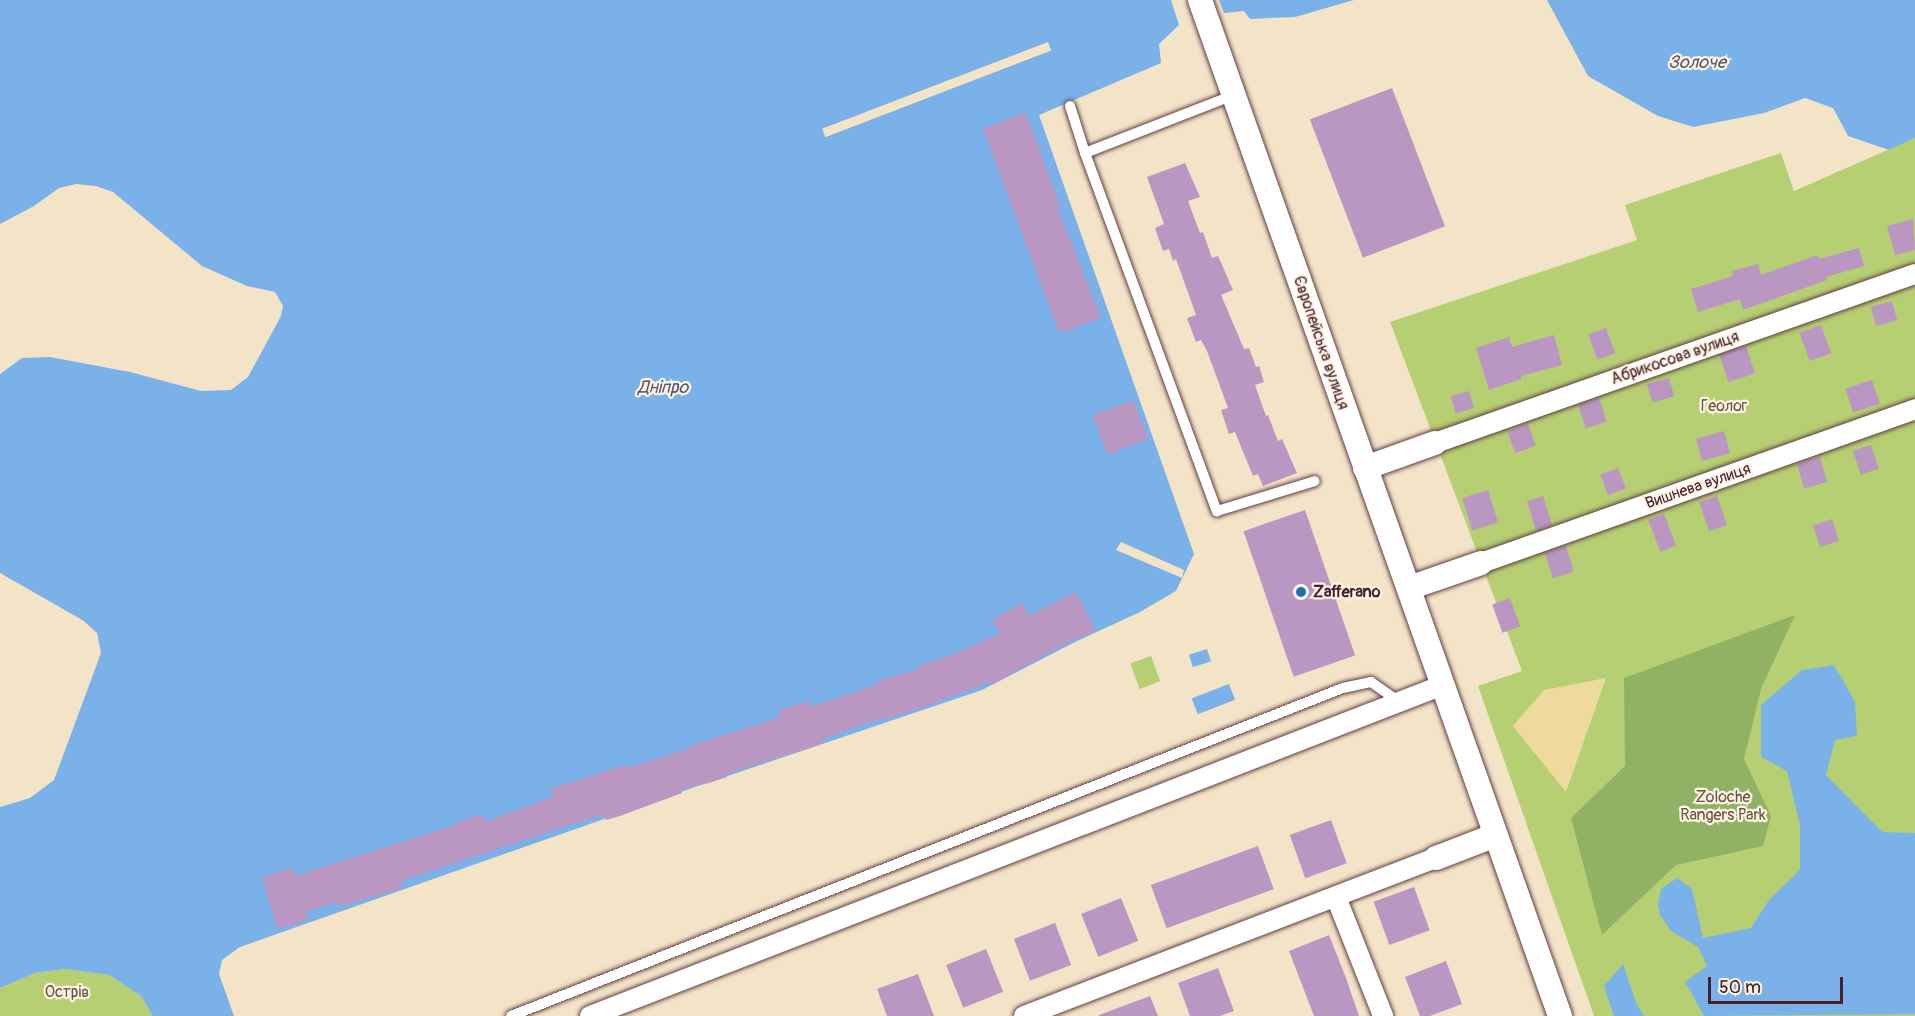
<!DOCTYPE html>
<html>
<head>
<meta charset="utf-8">
<style>
  body { margin:0 }
  #map { position:relative; width:1915px; height:1016px; overflow:hidden; background:#f3e4c8; font-family:Pangolin,sans-serif }
  div>[style] { position:absolute }
  .green>* { inset:0; background:#b7cf73; transform-origin:0 0 }
  .forest>* { inset:0; background:#91b265 }
  .sand>* { inset:0; background:#eeda9e }
  .water>* { inset:0; background:#7bb1e9; transform-origin:0 0 }
  .pier>* { inset:0; background:#f3e4c8; transform-origin:0 0 }
  .building>* { inset:0; background:#ba97c3; transform-origin:0 0 }
  .roads { filter:drop-shadow(0 0 2px #633d43) drop-shadow(0 0 2px #633d43) }
  .service>* { height:10px; margin:-5px; padding:0 5px; transform-origin:5px; border-radius:5px; background:#fff }
  .minor>* { height:20px; margin:-10px; padding:0 10px; transform-origin:10px; border-radius:10px; background:#fff }
  .tertiary>* { height:24px; margin:-12px; padding:0 12px; transform-origin:12px; border-radius:12px; background:#fff }
  .dots>* { width:16px; height:16px; translate:-50% -50%; box-sizing:border-box; border:3px solid #fcf5e5; border-radius:50% }
  span { translate:-50% -50%; white-space:nowrap; text-align:center; line-height:1.15; -webkit-text-stroke:4.5px #fcf5e5; paint-order:stroke }
  .street-label { font-size:16px; color:#4a1f2b }
  .park-label { font-size:16px; color:#6b5441 }
  .poi-label { font-size:16px; color:#4a1f2b; font-weight:700 }
  .left { translate:0 -50%; text-align:left }
  .water-label { font-size:18px; color:#5b526e; font-style:italic }
  .scale { position:absolute; left:1708px; top:977px; width:135px; height:27px; box-sizing:border-box; border:3px solid #4a1f2b; border-top:0; padding-left:8px; font-size:18px; line-height:21px; white-space:nowrap; color:#4a1f2b; -webkit-text-stroke:4px #fcf5e5; paint-order:stroke }
</style>
</head>
<body>
<div id="map">
  <div class="green">
    <div style="clip-path:polygon(1915px 138px,1915px 1016px,1594px 1016px,1478px 686px,1522px 671px,1390px 322px,1637px 240px,1625px 205px,1781px 153px,1794px 191px)"></div>
    <div style="left:1151px;top:656px;width:27px;height:22px;rotate:70deg"></div>
    <div style="clip-path:polygon(65px 969px,109px 975px,141px 996px,153px 1016px,0 1016px,0 988px,35px 973px)"></div>
  </div>
  <div class="forest">
    <div style="clip-path:polygon(1795px 615px,1761px 689px,1744px 759px,1771px 816px,1763px 846px,1676px 865px,1602px 935px,1571px 818px,1625px 766px,1624px 678px)"></div>
  </div>
  <div class="sand">
    <div style="clip-path:polygon(1606px 678px,1566px 792px,1513px 726px,1544px 690px)"></div>
  </div>
  <div class="water">
    <div style="clip-path:polygon(0 0,1171px 0,1179px 25px,1159px 44px,1161px 63px,1039px 115px,1194px 554px,1176px 591px,1140px 612px,1075px 642px,982px 690px,698px 786px,240px 947px,222px 960px,219px 974px,234px 1016px,153px 1016px,141px 996px,109px 975px,65px 969px,35px 973px,0 988px,0 807px,30px 798px,54px 780px,101px 653px,97px 633px,84px 621px,0 573px,0 374px,22px 358px,50px 357px,130px 372px,201px 391px,231px 390px,248px 377px,281px 316px,283px 306px,275px 292px,247px 286px,202px 266px,113px 192px,96px 186px,76px 184px,59px 188px,34px 206px,0 224px)"></div>
    <div style="clip-path:polygon(1219px 0,1354px 0,1295px 17px,1250px 19px,1244px 11px,1224px 13px)"></div>
    <div style="clip-path:polygon(1547px 0,1915px 0,1915px 138px,1889px 150px,1848px 136px,1833px 108px,1805px 98px,1764px 113px,1693px 127px,1658px 116px,1588px 76px)"></div>
    <div style="left:1207px;top:649px;width:13px;height:19px;rotate:72deg"></div>
    <div style="clip-path:polygon(1834px 665px,1855px 702px,1857px 736px,1835px 740px,1826px 775px,1882px 832px,1915px 833px,1915px 1014px,1704px 1016px,1685px 982px,1707px 966px,1698px 947px,1671px 931px,1660px 915px,1658px 905px,1661px 889px,1677px 878px,1692px 889px,1703px 938px,1751px 928px,1769px 900px,1800px 870px,1800px 825px,1787px 771px,1761px 757px,1761px 705px,1802px 670px)"></div>
    <div style="left:1229px;top:684px;width:17px;height:40px;rotate:69deg"></div>
    <div style="clip-path:polygon(1623px 964px,1637px 1005px,1644px 1016px,1614px 1016px,1604px 986px)"></div>
  </div>
  <div class="pier">
    <div style="left:1048px;top:42px;width:9px;height:242px;rotate:69deg"></div>
    <div style="clip-path:polygon(1121px 542px,1184px 570px,1182px 578px,1116px 550px)"></div>
  </div>
  <div class="building">
    <div style="left:1392px;top:88px;width:148px;height:88px;rotate:69deg"></div>
    <div style="clip-path:polygon(1025px 112px,1054px 189px,1060px 207px,1057px 207px,1101px 318px,1059px 333px,983px 129px)"></div>
    <div style="clip-path:polygon(1185px 163px,1200px 197px,1188px 201px,1200px 233px,1203px 232px,1212px 258px,1218px 256px,1233px 290px,1221px 295px,1244px 349px,1249px 348px,1256px 367px,1259px 366px,1264px 382px,1255px 385px,1266px 416px,1268px 415px,1278px 441px,1282px 439px,1297px 473px,1263px 486px,1258px 474px,1253px 476px,1235px 432px,1229px 434px,1221px 410px,1228px 408px,1207px 351px,1201px 340px,1196px 342px,1187px 318px,1196px 315px,1176px 259px,1173px 261px,1169px 249px,1163px 251px,1155px 228px,1164px 224px,1147px 177px)"></div>
    <div style="clip-path:polygon(1913px 219px,1915px 250px,1895px 255px,1887px 226px)"></div>
    <div style="clip-path:polygon(1859px 248px,1864px 266px,1826px 277px,1827px 280px,1743px 310px,1740px 299px,1698px 312px,1691px 289px,1733px 276px,1732px 271px,1758px 264px,1761px 275px,1817px 255px,1819px 259px)"></div>
    <div style="left:1892px;top:301px;width:20px;height:22px;rotate:75deg"></div>
    <div style="left:1821px;top:325px;width:30px;height:23px;rotate:70deg"></div>
    <div style="left:1606px;top:328px;width:27px;height:19px;rotate:70deg"></div>
    <div style="clip-path:polygon(1554px 335px,1562px 365px,1521px 376px,1522px 379px,1489px 390px,1476px 348px,1509px 337px,1512px 347px)"></div>
    <div style="left:1746px;top:346px;width:29px;height:28px;rotate:72deg"></div>
    <div style="left:1669px;top:378px;width:19px;height:23px;rotate:74deg"></div>
    <div style="left:1872px;top:380px;width:25px;height:28px;rotate:72deg"></div>
    <div style="left:1469px;top:391px;width:18px;height:19px;rotate:74deg"></div>
    <div style="left:1599px;top:398px;width:25px;height:22px;rotate:72deg"></div>
    <div style="left:1133px;top:400px;width:42px;height:43px;rotate:69deg"></div>
    <div style="left:1528px;top:424px;width:23px;height:22px;rotate:70deg"></div>
    <div style="left:1724px;top:431px;width:23px;height:29px;rotate:75deg"></div>
    <div style="left:1871px;top:445px;width:25px;height:19px;rotate:72deg"></div>
    <div style="left:1820px;top:457px;width:26px;height:24px;rotate:74deg"></div>
    <div style="left:1618px;top:468px;width:22px;height:19px;rotate:69deg"></div>
    <div style="left:1488px;top:490px;width:34px;height:27px;rotate:73deg"></div>
    <div style="clip-path:polygon(1543px 496px,1552px 525px,1538px 530px,1535px 528px,1527px 501px)"></div>
    <div style="left:1717px;top:496px;width:31px;height:19px;rotate:71deg"></div>
    <div style="left:1305px;top:510px;width:154px;height:65px;rotate:71deg"></div>
    <div style="left:1664px;top:514px;width:34px;height:17px;rotate:69deg"></div>
    <div style="left:1832px;top:519px;width:23px;height:20px;rotate:72deg"></div>
    <div style="left:1566px;top:546px;width:27px;height:22px;rotate:73deg"></div>
    <div style="clip-path:polygon(1076px 592px,1096px 631px,1065px 644px,991px 685px,990px 682px,914px 711px,867px 723px,822px 740px,823px 743px,810px 748px,726px 774px,727px 777px,709px 783px,681px 789px,682px 793px,620px 816px,606px 820px,604px 815px,570px 825px,401px 881px,403px 888px,338px 907px,337px 902px,305px 912px,308px 920px,277px 929px,262px 877px,292px 868px,295px 876px,456px 825px,455px 823px,482px 814px,485px 822px,553px 797px,550px 789px,626px 765px,627px 768px,691px 748px,690px 746px,781px 717px,779px 710px,809px 701px,811px 707px,878px 684px,877px 681px,919px 669px,918px 666px,953px 655px,1000px 633px,992px 620px,1022px 603px,1029px 616px)"></div>
    <div style="left:1510px;top:598px;width:30px;height:19px;rotate:70deg"></div>
    <div style="left:1331px;top:820px;width:46px;height:44px;rotate:70deg"></div>
    <div style="left:1258px;top:846px;width:46px;height:114px;rotate:70deg"></div>
    <div style="left:1414px;top:887px;width:46px;height:43px;rotate:70deg"></div>
    <div style="left:1121px;top:898px;width:46px;height:43px;rotate:68deg"></div>
    <div style="left:1055px;top:923px;width:45px;height:44px;rotate:69deg"></div>
    <div style="clip-path:polygon(1329px 935px,1346px 978px,1359px 1016px,1314px 1016px,1289px 951px)"></div>
    <div style="left:986px;top:949px;width:46px;height:43px;rotate:68deg"></div>
    <div style="clip-path:polygon(1446px 961px,1462px 1004px,1430px 1016px,1420px 1016px,1405px 977px)"></div>
    <div style="clip-path:polygon(1218px 968px,1234px 1011px,1220px 1016px,1190px 1016px,1178px 983px)"></div>
    <div style="clip-path:polygon(918px 974px,934px 1016px,887px 1016px,877px 989px)"></div>
    <div style="clip-path:polygon(1150px 996px,1158px 1016px,1099px 1016px,1099px 1015px)"></div>
  </div>
  <div class="roads">
    <div class="service">
      <div style="left:1070px;top:106px;width:49px;rotate:72.3deg"></div>
      <div style="left:1085px;top:153px;width:382px;rotate:69.8deg"></div>
      <div style="left:1217px;top:511px;width:102px;rotate:-17deg"></div>
      <div style="left:1085px;top:153px;width:160px;rotate:-21.3deg"></div>
      <div style="left:511px;top:1016px;width:894px;rotate:-21.52deg"></div>
      <div style="left:1343px;top:688px;width:29px;rotate:-12deg"></div>
      <div style="left:1371px;top:682px;width:35px;rotate:35deg"></div>
    </div>
    <div class="minor">
      <div style="left:1435px;top:443px;width:509px;rotate:-19.4deg"></div>
      <div style="left:1481px;top:563px;width:461px;rotate:-19.5deg"></div>
      <div style="left:1336px;top:897px;width:128px;rotate:68.4deg"></div>
      <div style="left:590px;top:1016px;width:915px;rotate:-21.21deg"></div>
      <div style="left:1024px;top:1016px;width:441px;rotate:-21deg"></div>
    </div>
    <div class="tertiary">
      <div style="left:1200px;top:0;width:1078px;rotate:70.49deg"></div>
      <div style="left:1365px;top:468px;width:74px;rotate:-19.7deg"></div>
      <div style="left:1409px;top:588px;width:76px;rotate:-19.1deg"></div>
      <div style="left:1436px;top:858px;width:64px;rotate:-21deg"></div>
    </div>
  </div>
  <div class="dots">
    <div style="left:1301px;top:592px;background:#1f6fb2"></div>
  </div>
  <div class="street-label">
    <span style="left:1321px;top:343px;rotate:71deg">Європейська вулиця</span>
    <span style="left:1675px;top:358px;rotate:-19deg">Абрикосова вулиця</span>
    <span style="left:1698px;top:486px;rotate:-19deg">Вишнева вулиця</span>
  </div>
  <div class="park-label">
    <span style="left:1724px;top:406px">Геолог</span>
    <span style="left:1723px;top:806px">Zoloche<br>Rangers Park</span>
    <span style="left:67px;top:992px">Острів</span>
  </div>
  <div class="poi-label">
    <span class="left" style="left:1313px;top:592px">Zafferano</span>
  </div>
  <div class="water-label">
    <span style="left:1697px;top:63px">Золоче</span>
    <span style="left:663px;top:388px">Дніпро</span>
  </div>
  <div class="scale">50 m</div>
</div>
</body>
</html>
